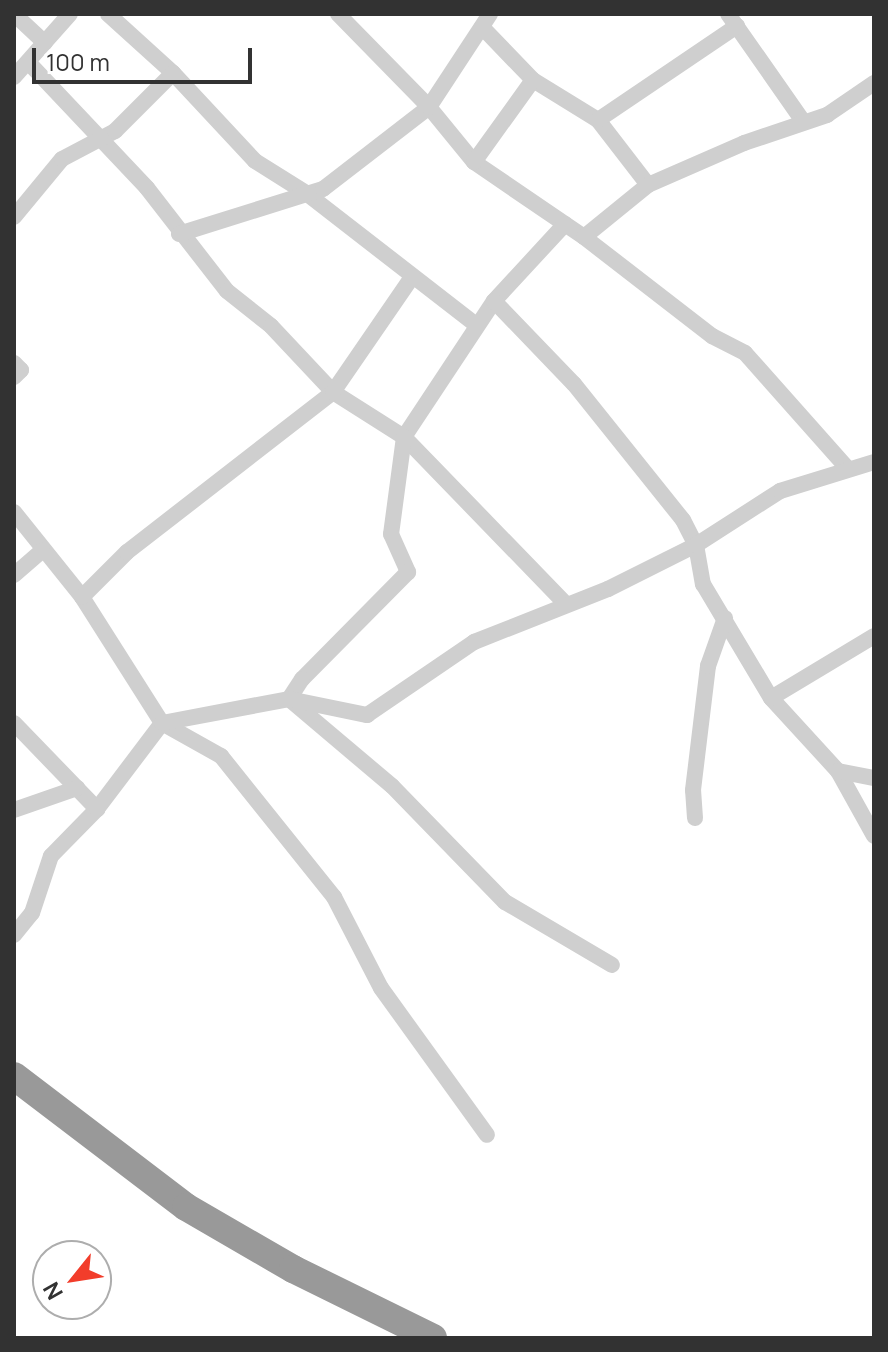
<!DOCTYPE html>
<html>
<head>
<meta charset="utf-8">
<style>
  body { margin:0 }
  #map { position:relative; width:888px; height:1352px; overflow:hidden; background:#fff; font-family:Manrope,sans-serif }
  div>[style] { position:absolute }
  .street>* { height:16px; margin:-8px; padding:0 8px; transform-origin:8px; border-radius:8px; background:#cfcfcf }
  .highway>* { height:28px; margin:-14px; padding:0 14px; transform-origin:14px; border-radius:14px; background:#999 }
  span { translate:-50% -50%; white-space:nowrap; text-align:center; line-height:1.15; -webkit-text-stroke:8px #fff; paint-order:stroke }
  .frame { position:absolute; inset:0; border:16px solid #323232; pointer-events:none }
  .north { position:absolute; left:32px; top:1240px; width:80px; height:80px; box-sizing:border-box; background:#fff; border:2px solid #adadad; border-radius:50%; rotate:240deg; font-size:22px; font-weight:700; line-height:32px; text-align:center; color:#323232 }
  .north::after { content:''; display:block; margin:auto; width:28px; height:36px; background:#f23d2b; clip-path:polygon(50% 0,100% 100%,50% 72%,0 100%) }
  .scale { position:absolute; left:32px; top:48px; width:220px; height:36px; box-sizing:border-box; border:4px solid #323232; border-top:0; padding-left:10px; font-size:24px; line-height:28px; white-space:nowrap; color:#323232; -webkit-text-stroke:6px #fff; paint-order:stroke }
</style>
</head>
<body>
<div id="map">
  <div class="street">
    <div style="left:14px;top:14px;width:42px;rotate:43.1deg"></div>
    <div style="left:108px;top:14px;width:88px;rotate:42.2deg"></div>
    <div style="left:173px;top:73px;width:120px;rotate:47deg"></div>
    <div style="left:255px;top:161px;width:60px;rotate:32.1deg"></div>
    <div style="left:306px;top:193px;width:215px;rotate:37.8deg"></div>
    <div style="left:338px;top:14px;width:130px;rotate:45.6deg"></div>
    <div style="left:429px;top:107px;width:71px;rotate:50.7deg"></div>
    <div style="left:474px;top:162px;width:133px;rotate:34.3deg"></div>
    <div style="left:584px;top:237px;width:162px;rotate:37.7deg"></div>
    <div style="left:712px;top:336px;width:37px;rotate:27deg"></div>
    <div style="left:745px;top:353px;width:155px;rotate:48.4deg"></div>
    <div style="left:728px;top:14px;width:131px;rotate:55deg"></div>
    <div style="left:482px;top:27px;width:74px;rotate:46.1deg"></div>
    <div style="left:533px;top:80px;width:76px;rotate:31.6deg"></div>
    <div style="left:598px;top:120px;width:82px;rotate:52.4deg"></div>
    <div style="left:28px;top:62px;width:173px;rotate:46.6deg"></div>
    <div style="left:147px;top:188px;width:130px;rotate:52.2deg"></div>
    <div style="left:227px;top:291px;width:56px;rotate:38.5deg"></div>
    <div style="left:271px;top:326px;width:91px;rotate:46.8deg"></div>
    <div style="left:333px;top:392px;width:84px;rotate:32.4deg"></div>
    <div style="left:404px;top:437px;width:233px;rotate:45.9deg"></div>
    <div style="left:14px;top:77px;width:84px;rotate:-48.4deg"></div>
    <div style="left:598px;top:120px;width:168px;rotate:-34.1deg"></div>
    <div style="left:474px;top:162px;width:101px;rotate:-54.3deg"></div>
    <div style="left:14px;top:217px;width:75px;rotate:-50.4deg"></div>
    <div style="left:62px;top:159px;width:60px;rotate:-27.8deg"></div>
    <div style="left:115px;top:131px;width:82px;rotate:-45deg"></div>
    <div style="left:565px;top:224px;width:105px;rotate:132.7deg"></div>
    <div style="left:494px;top:301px;width:163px;rotate:123.5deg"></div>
    <div style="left:404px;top:437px;width:98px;rotate:97.6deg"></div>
    <div style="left:391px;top:534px;width:42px;rotate:65.9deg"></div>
    <div style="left:408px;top:572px;width:151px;rotate:134.7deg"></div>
    <div style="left:302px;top:679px;width:24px;rotate:123deg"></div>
    <div style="left:289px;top:699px;width:135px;rotate:40.2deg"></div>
    <div style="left:392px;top:786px;width:162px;rotate:45.8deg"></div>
    <div style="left:505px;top:902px;width:124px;rotate:30.5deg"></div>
    <div style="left:179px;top:234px;width:151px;rotate:-17.4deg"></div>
    <div style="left:323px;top:189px;width:134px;rotate:-37.7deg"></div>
    <div style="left:429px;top:107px;width:111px;rotate:-56.7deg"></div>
    <div style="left:584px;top:237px;width:82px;rotate:-39.1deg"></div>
    <div style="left:648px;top:185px;width:105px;rotate:-23.6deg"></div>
    <div style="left:744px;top:143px;width:88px;rotate:-18.6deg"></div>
    <div style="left:827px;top:115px;width:57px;rotate:-34.2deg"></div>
    <div style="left:494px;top:301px;width:115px;rotate:46.1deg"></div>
    <div style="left:574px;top:384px;width:174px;rotate:51.3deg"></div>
    <div style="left:683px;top:520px;width:28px;rotate:63deg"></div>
    <div style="left:696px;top:545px;width:40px;rotate:80deg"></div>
    <div style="left:703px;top:584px;width:133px;rotate:59.2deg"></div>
    <div style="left:771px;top:698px;width:99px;rotate:47.5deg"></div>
    <div style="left:838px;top:771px;width:74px;rotate:61deg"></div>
    <div style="left:14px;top:363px;width:10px;rotate:45deg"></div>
    <div style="left:21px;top:370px;width:10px;rotate:135deg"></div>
    <div style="left:14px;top:512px;width:109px;rotate:51.3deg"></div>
    <div style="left:82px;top:597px;width:149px;rotate:57.6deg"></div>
    <div style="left:162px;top:723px;width:68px;rotate:29.2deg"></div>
    <div style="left:221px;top:756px;width:181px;rotate:51.3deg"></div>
    <div style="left:334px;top:897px;width:102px;rotate:62.7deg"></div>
    <div style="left:381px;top:988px;width:181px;rotate:54.2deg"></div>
    <div style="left:14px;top:575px;width:37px;rotate:-41deg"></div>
    <div style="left:82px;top:597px;width:64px;rotate:-45deg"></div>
    <div style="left:127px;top:552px;width:261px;rotate:-37.8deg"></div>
    <div style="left:333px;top:392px;width:140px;rotate:-55.5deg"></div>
    <div style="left:771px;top:698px;width:120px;rotate:-31deg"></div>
    <div style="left:14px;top:723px;width:120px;rotate:46deg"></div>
    <div style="left:838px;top:771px;width:37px;rotate:11deg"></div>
    <div style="left:14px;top:810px;width:67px;rotate:-19.2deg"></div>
    <div style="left:695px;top:818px;width:28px;rotate:-94deg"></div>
    <div style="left:693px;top:790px;width:125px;rotate:-83.1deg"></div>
    <div style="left:708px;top:666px;width:51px;rotate:-70.5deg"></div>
    <div style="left:14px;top:935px;width:28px;rotate:-51deg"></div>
    <div style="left:32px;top:913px;width:60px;rotate:-71.6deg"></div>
    <div style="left:51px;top:856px;width:66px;rotate:-45.6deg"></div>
    <div style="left:97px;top:809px;width:108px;rotate:-52.9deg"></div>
    <div style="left:162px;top:723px;width:129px;rotate:-10.7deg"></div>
    <div style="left:289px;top:699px;width:80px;rotate:11.6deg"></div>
    <div style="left:367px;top:715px;width:130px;rotate:-34.3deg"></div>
    <div style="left:474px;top:642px;width:144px;rotate:-21.6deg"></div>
    <div style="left:608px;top:589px;width:98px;rotate:-26.6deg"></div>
    <div style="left:696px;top:545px;width:100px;rotate:-32.7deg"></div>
    <div style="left:780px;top:491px;width:98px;rotate:-17.1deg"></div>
  </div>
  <div class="highway">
    <div style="left:14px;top:1076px;width:216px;rotate:37.3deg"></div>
    <div style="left:186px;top:1207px;width:124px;rotate:30.1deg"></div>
    <div style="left:293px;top:1269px;width:156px;rotate:26.2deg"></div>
  </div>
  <div class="frame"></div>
  <div class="north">N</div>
  <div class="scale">100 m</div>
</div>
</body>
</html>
